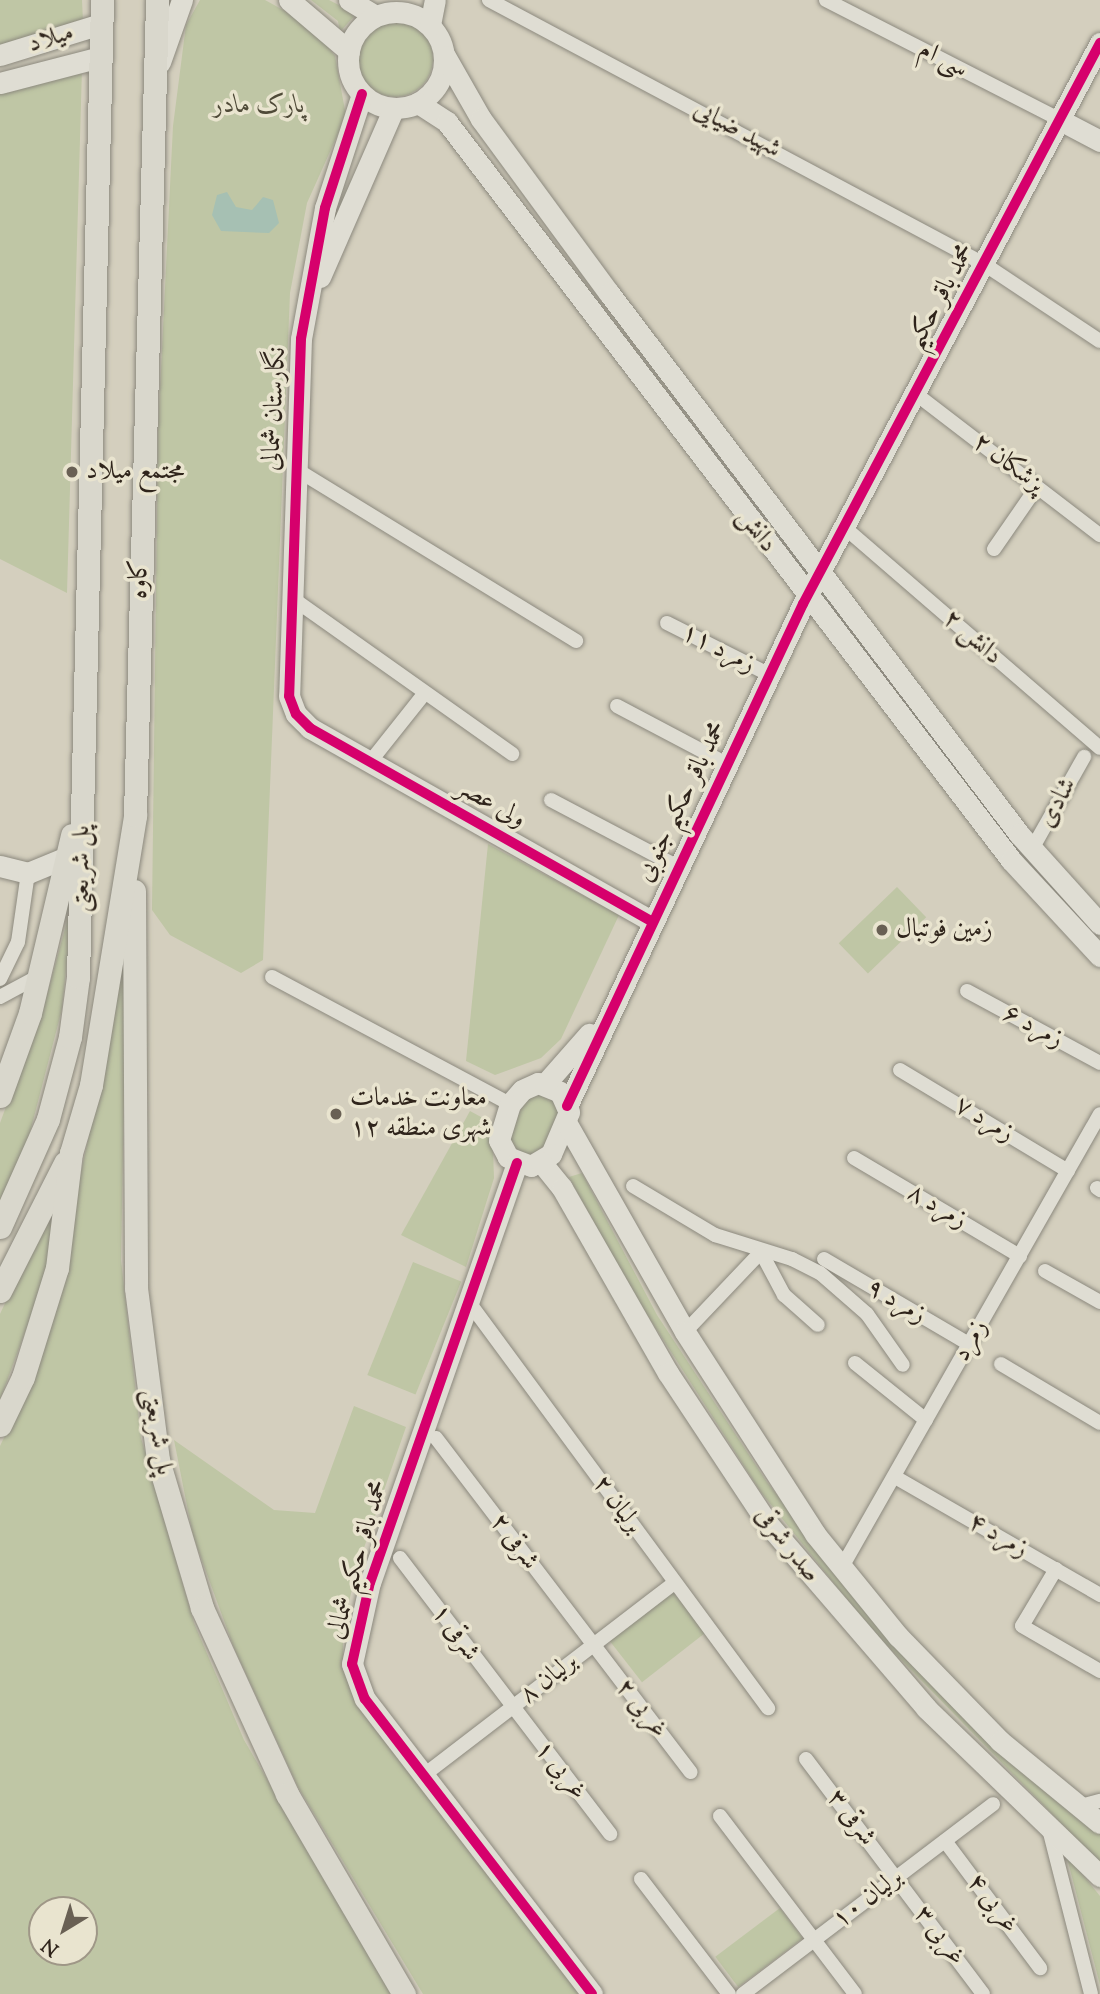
<!DOCTYPE html>
<html>
<head>
<meta charset="utf-8">
<style>
  body { margin:0 }
  #map { position:relative; width:1100px; height:1994px; overflow:hidden; background:#d4cfbe; font-family:"Sorts Mill Goudy",Amiri,serif }
  div>[style] { position:absolute }
  .green>* { inset:0; background:#bfc6a5; transform-origin:0 0 }
  .round { border-radius:50% }
  .water>* { inset:0; background:#a6c0b3 }
  .roads { filter:drop-shadow(0 0 2px #8c897e) drop-shadow(0 0 2px #8c897e) }
  .street>* { height:14px; margin:-7px; padding:0 7px; transform-origin:7px; border-radius:7px; background:#dfddd3 }
  .secondary>* { height:21px; margin:-10.5px; padding:0 10.5px; transform-origin:10.5px; border-radius:10.5px; background:#dfddd3 }
  .secondary>.ring { margin:-10.5px; padding:0; box-sizing:content-box; background:none; border:21px solid #dfddd3; border-radius:50% }
  .primary>* { height:23px; margin:-11.5px; padding:0 11.5px; transform-origin:11.5px; border-radius:11.5px; background:#d9d7cc }
  .cycleway>* { height:10px; margin:-5px; padding:0 5px; transform-origin:5px; border-radius:5px; background:#d6006c }
  .dots>* { width:19px; height:19px; translate:-50% -50%; box-sizing:border-box; border:4px solid #e9e4cf; border-radius:50% }
  span { translate:-50% -50%; white-space:nowrap; text-align:center; line-height:1.15; -webkit-text-stroke:7px #e9e4cf; paint-order:stroke }
  .street-label { font-size:26px; color:#2f241b }
  .park-label { font-size:26px; color:#4f4a38; font-style:italic }
  .poi-label { font-size:26px; color:#2f241b }
  .left { translate:0 -50%; text-align:left }
  .north { position:absolute; left:28px; top:1896px; width:70px; height:70px; box-sizing:border-box; background:#e9e4cf; border:2px solid #9f9787; border-radius:50%; rotate:218deg; font-size:19px; font-weight:700; line-height:28px; text-align:center; color:#2f241b }
  .north::after { content:''; display:block; margin:auto; width:24px; height:32px; background:#696054; clip-path:polygon(50% 0,100% 100%,50% 72%,0 100%) }
</style>
</head>
<body>
<div id="map">
  <div class="green">
    <div style="clip-path:polygon(0 0,82px 0,83px 22px,0 48px)"></div>
    <div style="clip-path:polygon(200px 0,265px 0,312px 26px,335px 56px,346px 116px,307px 203px,290px 293px,263px 960px,241px 973px,170px 935px,152px 910px,158px 430px,173px 126px,186px 25px)"></div>
    <div style="clip-path:polygon(311px 0,329px 0,356px 14px,340px 32px,338px 21px)"></div>
    <div class="round" style="left:357px;top:21px;width:76px;height:76px"></div>
    <div style="clip-path:polygon(82px 68px,67px 593px,0 559px,0 89px)"></div>
    <div style="clip-path:polygon(488px 844px,619px 915px,561px 1039px,541px 1058px,495px 1075px,466px 1061px)"></div>
    <div style="left:897px;top:887px;width:42px;height:81px;rotate:46deg"></div>
    <div style="clip-path:polygon(73px 900px,62px 1009px,28px 1140px,0 1210px,0 1123px,46px 998px)"></div>
    <div style="clip-path:polygon(evenodd,127px 929px,121px 1260px,141px 1438px,194px 1623px,244px 1740px,393px 1994px,0 1994px,0 1446px,39px 1364px,113px 1026px,127px 929px,42px 1910px,84px 1910px,84px 1952px,42px 1952px,42px 1910px)"></div>
    <div style="clip-path:polygon(542px 1093px,553px 1097px,561px 1114px,550px 1145px,527px 1158px,513px 1149px,507px 1136px,528px 1096px)"></div>
    <div style="clip-path:polygon(470px 1111px,492px 1123px,494px 1178px,466px 1267px,401px 1235px)"></div>
    <div style="clip-path:polygon(582px 1173px,657px 1315px,767px 1482px,846px 1584px,1100px 1833px,1100px 1863px,870px 1628px,760px 1491px,625px 1280px,569px 1177px)"></div>
    <div style="clip-path:polygon(62px 1182px,49px 1267px,0 1400px,0 1314px)"></div>
    <div style="left:413px;top:1262px;width:52px;height:122px;rotate:22deg"></div>
    <div style="clip-path:polygon(354px 1406px,406px 1427px,358px 1565px,343px 1626px,343px 1671px,362px 1709px,580px 1994px,423px 1994px,298px 1787px,234px 1648px,193px 1536px,174px 1440px,274px 1510px,315px 1513px)"></div>
    <div style="left:673px;top:1592px;width:52px;height:80px;rotate:52deg"></div>
    <div style="clip-path:polygon(1066px 1854px,1100px 1896px,1100px 1985px)"></div>
    <div style="left:780px;top:1908px;width:38px;height:81px;rotate:53deg"></div>
  </div>
  <div class="water">
    <div style="clip-path:polygon(227px 192px,236px 207px,252px 210px,263px 197px,273px 200px,279px 223px,269px 233px,221px 231px,212px 215px,217px 195px)"></div>
  </div>
  <div class="roads">
    <div class="street">
      <div style="left:489px;top:0;width:561px;rotate:28.07deg"></div>
      <div style="left:984px;top:264px;width:139px;rotate:33.6deg"></div>
      <div style="left:826px;top:0;width:263px;rotate:27.1deg"></div>
      <div style="left:916px;top:394px;width:232px;rotate:37.5deg"></div>
      <div style="left:294px;top:468px;width:331px;rotate:31.5deg"></div>
      <div style="left:844px;top:527px;width:338px;rotate:40.8deg"></div>
      <div style="left:994px;top:549px;width:75px;rotate:-55.3deg"></div>
      <div style="left:292px;top:598px;width:270px;rotate:35.3deg"></div>
      <div style="left:667px;top:623px;width:115px;rotate:26.8deg"></div>
      <div style="left:617px;top:706px;width:124px;rotate:27.8deg"></div>
      <div style="left:370px;top:762px;width:87px;rotate:-51.5deg"></div>
      <div style="left:551px;top:800px;width:141px;rotate:27.8deg"></div>
      <div style="left:1032px;top:849px;width:106px;rotate:-60.5deg"></div>
      <div style="left:272px;top:977px;width:270px;rotate:28.1deg"></div>
      <div style="left:0;top:979px;width:41px;rotate:-64.1deg"></div>
      <div style="left:18px;top:942px;width:70px;rotate:-81.8deg"></div>
      <div style="left:967px;top:991px;width:151px;rotate:28.4deg"></div>
      <div style="left:0;top:997px;width:44px;rotate:-28.3deg"></div>
      <div style="left:900px;top:1070px;width:196px;rotate:31deg"></div>
      <div style="left:854px;top:1158px;width:193px;rotate:30.6deg"></div>
      <div style="left:633px;top:1186px;width:96px;rotate:30.9deg"></div>
      <div style="left:715px;top:1235px;width:81px;rotate:17.3deg"></div>
      <div style="left:792px;top:1259px;width:31px;rotate:27deg"></div>
      <div style="left:820px;top:1273px;width:62px;rotate:41.1deg"></div>
      <div style="left:867px;top:1314px;width:62px;rotate:54.8deg"></div>
      <div style="left:1097px;top:1188px;width:4px;rotate:34deg"></div>
      <div style="left:824px;top:1259px;width:168px;rotate:30.4deg"></div>
      <div style="left:1045px;top:1271px;width:63px;rotate:29.4deg"></div>
      <div style="left:468px;top:1301px;width:506px;rotate:53.61deg"></div>
      <div style="left:685px;top:1332px;width:110px;rotate:-46.5deg"></div>
      <div style="left:761px;top:1252px;width:49px;rotate:61.9deg"></div>
      <div style="left:784px;top:1295px;width:45px;rotate:41.4deg"></div>
      <div style="left:855px;top:1363px;width:91px;rotate:38.8deg"></div>
      <div style="left:1001px;top:1364px;width:115px;rotate:30.8deg"></div>
      <div style="left:436px;top:1438px;width:420px;rotate:52.7deg"></div>
      <div style="left:895px;top:1477px;width:237px;rotate:29.9deg"></div>
      <div style="left:400px;top:1558px;width:347px;rotate:52.7deg"></div>
      <div style="left:842px;top:1567px;width:521px;rotate:-60.34deg"></div>
      <div style="left:1056px;top:1569px;width:66px;rotate:120.8deg"></div>
      <div style="left:1022px;top:1626px;width:90px;rotate:30deg"></div>
      <div style="left:806px;top:1759px;width:294px;rotate:53deg"></div>
      <div style="left:424px;top:1775px;width:315px;rotate:-37.5deg"></div>
      <div style="left:1077px;top:1807px;width:24px;rotate:-15deg"></div>
      <div style="left:720px;top:1816px;width:223px;rotate:52.8deg"></div>
      <div style="left:1049px;top:1829px;width:170px;rotate:75.7deg"></div>
      <div style="left:945px;top:1841px;width:159px;rotate:53.2deg"></div>
      <div style="left:641px;top:1879px;width:145px;rotate:52.6deg"></div>
      <div style="left:743px;top:1994px;width:314px;rotate:-37.2deg"></div>
    </div>
    <div class="secondary">
      <div style="left:289px;top:0;width:79px;rotate:40.4deg"></div>
      <div style="left:349px;top:0;width:31px;rotate:31deg"></div>
      <div class="ring" style="left:348px;top:12px;width:75px;height:75px"></div>
      <div style="left:430px;top:25px;width:25px;rotate:-79deg"></div>
      <div style="left:0;top:55px;width:106px;rotate:-17.1deg"></div>
      <div style="left:445px;top:56px;width:73px;rotate:60.3deg"></div>
      <div style="left:481px;top:119px;width:216px;rotate:53.7deg"></div>
      <div style="left:609px;top:293px;width:679px;rotate:52.84deg"></div>
      <div style="left:1019px;top:834px;width:121px;rotate:48deg"></div>
      <div style="left:160px;top:62px;width:66px;rotate:-70.5deg"></div>
      <div style="left:0;top:83px;width:103px;rotate:-14.6deg"></div>
      <div style="left:362px;top:94px;width:120px;rotate:108deg"></div>
      <div style="left:325px;top:208px;width:133px;rotate:100.4deg"></div>
      <div style="left:301px;top:339px;width:357px;rotate:91.9deg"></div>
      <div style="left:289px;top:696px;width:19px;rotate:69deg"></div>
      <div style="left:296px;top:714px;width:20px;rotate:45deg"></div>
      <div style="left:310px;top:728px;width:390px;rotate:29.5deg"></div>
      <div style="left:418px;top:103px;width:35px;rotate:33deg"></div>
      <div style="left:447px;top:122px;width:929px;rotate:52.61deg"></div>
      <div style="left:1011px;top:860px;width:131px;rotate:47.2deg"></div>
      <div style="left:1060px;top:120px;width:45px;rotate:27.7deg"></div>
      <div style="left:320px;top:277px;width:184px;rotate:-66.4deg"></div>
      <div style="left:0;top:866px;width:29px;rotate:14deg"></div>
      <div style="left:28px;top:873px;width:42px;rotate:-22.3deg"></div>
      <div style="left:538px;top:1083px;width:24px;rotate:22deg"></div>
      <div style="left:560px;top:1092px;width:22px;rotate:66deg"></div>
      <div style="left:569px;top:1112px;width:46px;rotate:113.2deg"></div>
      <div style="left:551px;top:1154px;width:23px;rotate:149deg"></div>
      <div style="left:531px;top:1166px;width:25px;rotate:-159deg"></div>
      <div style="left:508px;top:1157px;width:19px;rotate:-118deg"></div>
      <div style="left:499px;top:1140px;width:38px;rotate:-73deg"></div>
      <div style="left:510px;top:1104px;width:18px;rotate:-49deg"></div>
      <div style="left:522px;top:1090px;width:17px;rotate:-24deg"></div>
      <div style="left:545px;top:1084px;width:67px;rotate:-48.7deg"></div>
      <div style="left:567px;top:1106px;width:555px;rotate:-64.82deg"></div>
      <div style="left:803px;top:604px;width:635px;rotate:-62.1deg"></div>
      <div style="left:567px;top:1124px;width:239px;rotate:60.4deg"></div>
      <div style="left:685px;top:1332px;width:240px;rotate:57.2deg"></div>
      <div style="left:815px;top:1534px;width:132px;rotate:50.9deg"></div>
      <div style="left:898px;top:1636px;width:146px;rotate:45.8deg"></div>
      <div style="left:1000px;top:1741px;width:129px;rotate:39.4deg"></div>
      <div style="left:541px;top:1162px;width:33px;rotate:51deg"></div>
      <div style="left:562px;top:1188px;width:213px;rotate:60.2deg"></div>
      <div style="left:668px;top:1373px;width:181px;rotate:56.5deg"></div>
      <div style="left:768px;top:1524px;width:243px;rotate:49.3deg"></div>
      <div style="left:926px;top:1708px;width:242px;rotate:44deg"></div>
      <div style="left:517px;top:1163px;width:444px;rotate:109.3deg"></div>
      <div style="left:370px;top:1582px;width:84px;rotate:102.4deg"></div>
      <div style="left:352px;top:1664px;width:37px;rotate:70deg"></div>
      <div style="left:365px;top:1699px;width:372px;rotate:52.4deg"></div>
    </div>
    <div class="primary">
      <div style="left:134px;top:891px;width:397px;rotate:89.7deg"></div>
      <div style="left:136px;top:1288px;width:173px;rotate:82.7deg"></div>
      <div style="left:158px;top:1460px;width:154px;rotate:73.4deg"></div>
      <div style="left:202px;top:1608px;width:205px;rotate:65.4deg"></div>
      <div style="left:287px;top:1794px;width:232px;rotate:59.7deg"></div>
      <div style="left:0;top:1096px;width:88px;rotate:-70.1deg"></div>
      <div style="left:30px;top:1013px;width:183px;rotate:-76.7deg"></div>
      <div style="left:0;top:1227px;width:118px;rotate:-66deg"></div>
      <div style="left:48px;top:1119px;width:85px;rotate:-75deg"></div>
      <div style="left:70px;top:1037px;width:61px;rotate:-82.4deg"></div>
      <div style="left:78px;top:977px;width:977px;rotate:-88.59deg"></div>
      <div style="left:0;top:1291px;width:144px;rotate:-63.1deg"></div>
      <div style="left:0;top:1425px;width:53px;rotate:-64.4deg"></div>
      <div style="left:23px;top:1377px;width:114px;rotate:-72.7deg"></div>
      <div style="left:57px;top:1268px;width:116px;rotate:-83.1deg"></div>
      <div style="left:71px;top:1153px;width:71px;rotate:-73.6deg"></div>
      <div style="left:91px;top:1085px;width:274px;rotate:-80.7deg"></div>
      <div style="left:135px;top:815px;width:815px;rotate:-88.45deg"></div>
    </div>
  </div>
  <div class="cycleway">
    <div style="left:362px;top:94px;width:120px;rotate:108deg"></div>
    <div style="left:325px;top:208px;width:133px;rotate:100.4deg"></div>
    <div style="left:301px;top:339px;width:357px;rotate:91.9deg"></div>
    <div style="left:289px;top:696px;width:19px;rotate:69deg"></div>
    <div style="left:296px;top:714px;width:20px;rotate:45deg"></div>
    <div style="left:310px;top:728px;width:390px;rotate:29.5deg"></div>
    <div style="left:567px;top:1106px;width:555px;rotate:-64.82deg"></div>
    <div style="left:803px;top:604px;width:635px;rotate:-62.1deg"></div>
    <div style="left:517px;top:1163px;width:444px;rotate:109.3deg"></div>
    <div style="left:370px;top:1582px;width:84px;rotate:102.4deg"></div>
    <div style="left:352px;top:1664px;width:37px;rotate:70deg"></div>
    <div style="left:365px;top:1699px;width:372px;rotate:52.4deg"></div>
  </div>
  <div class="dots">
    <div style="left:72px;top:472px;background:#696054"></div>
    <div style="left:882px;top:930px;background:#696054"></div>
    <div style="left:336px;top:1114px;background:#696054"></div>
  </div>
  <div class="street-label">
    <span style="left:51px;top:39px;rotate:-17deg">میلاد</span>
    <span style="left:943px;top:60px;rotate:27deg">سی ام</span>
    <span style="left:737px;top:130px;rotate:28deg">شهید ضیایی</span>
    <span style="left:941px;top:297px;rotate:-62deg">محمد باقر حکیم</span>
    <span style="left:275px;top:409px;rotate:-87deg">نگارستان شمالی</span>
    <span style="left:1008px;top:464px;rotate:37deg">پزشکان ۲</span>
    <span style="left:756px;top:531px;rotate:52deg">دانش</span>
    <span style="left:140px;top:579px;rotate:-89deg">کاوه</span>
    <span style="left:972px;top:638px;rotate:41deg">دانش ۲</span>
    <span style="left:718px;top:649px;rotate:27deg">زمرد ۱۱</span>
    <span style="left:682px;top:802px;rotate:-64deg">محمد باقر حکیم جنوبی</span>
    <span style="left:1058px;top:803px;rotate:-61deg">شادی</span>
    <span style="left:491px;top:804px;rotate:29deg">ولی عصر</span>
    <span style="left:82px;top:869px;rotate:-90deg">پل شریعتی</span>
    <span style="left:1033px;top:1027px;rotate:28deg">زمرد ۶</span>
    <span style="left:984px;top:1120px;rotate:31deg">زمرد ۷</span>
    <span style="left:937px;top:1207px;rotate:30deg">زمرد ۸</span>
    <span style="left:896px;top:1302px;rotate:30deg">زمرد ۹</span>
    <span style="left:971px;top:1341px;rotate:-60deg">زمرد</span>
    <span style="left:157px;top:1432px;rotate:80deg">پل شریعتی</span>
    <span style="left:617px;top:1505px;rotate:54deg">برلیان ۲</span>
    <span style="left:998px;top:1536px;rotate:30deg">زمرد ۴</span>
    <span style="left:514px;top:1542px;rotate:53deg">۲ شرقی</span>
    <span style="left:787px;top:1545px;rotate:52deg">صدر شرقی</span>
    <span style="left:358px;top:1560px;rotate:-74deg">محمد باقر حکیم شمالی</span>
    <span style="left:455px;top:1633px;rotate:54deg">۱ شرقی</span>
    <span style="left:549px;top:1679px;rotate:-38deg">برلیان ۸</span>
    <span style="left:641px;top:1709px;rotate:52deg">۲ غربی</span>
    <span style="left:560px;top:1771px;rotate:52deg">۱ غربی</span>
    <span style="left:851px;top:1818px;rotate:53deg">۳ شرقی</span>
    <span style="left:868px;top:1899px;rotate:-37deg">برلیان ۱۰</span>
    <span style="left:992px;top:1904px;rotate:53deg">۴ غربی</span>
    <span style="left:939px;top:1936px;rotate:53deg">۳ غربی</span>
  </div>
  <div class="park-label">
    <span style="left:259px;top:106px">پارک مادر</span>
  </div>
  <div class="poi-label">
    <span class="left" style="left:86px;top:472px">مجتمع میلاد</span>
    <span class="left" style="left:896px;top:930px">زمین فوتبال</span>
    <span class="left" style="left:350px;top:1114px">معاونت خدمات<br>شهری منطقه ۱۲</span>
  </div>
  <div class="north">N</div>
</div>
</body>
</html>
